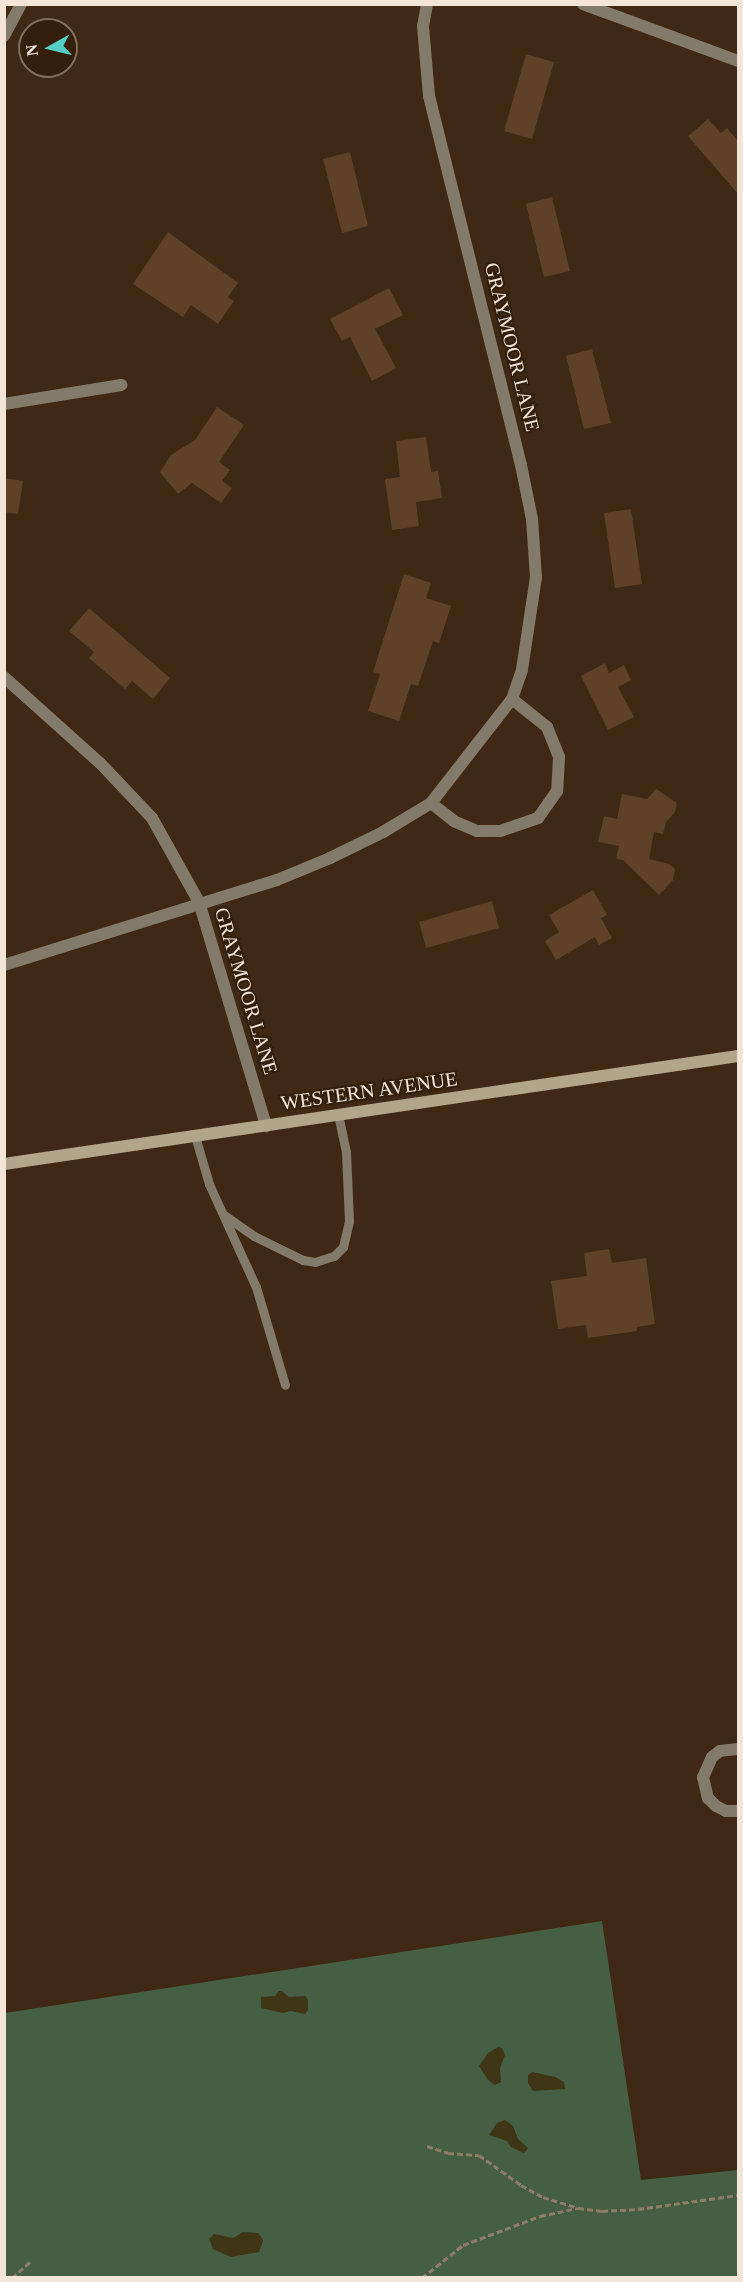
<!DOCTYPE html>
<html>
<head>
<meta charset="utf-8">
<style>
  body { margin:0 }
  #map { position:relative; width:743px; height:2282px; overflow:hidden; background:#3f2915; font-family:Georgia,serif }
  div>[style] { position:absolute }
  .green>* { inset:0; background:#455e44 }
  .sand>* { inset:0; background:#3e3615 }
  .building>* { inset:0; background:#5e4127 }
  .path>* { height:3px; margin-top:-1.5px; transform-origin:0; background:repeating-linear-gradient(90deg,#8e7c6b 0 6px,transparent 0 9px) }
  .service>* { height:9px; margin:-4.5px; padding:0 4.5px; transform-origin:4.5px; border-radius:4.5px; background:#827a6b }
  .minor>* { height:12px; margin:-6px; padding:0 6px; transform-origin:6px; border-radius:6px; background:#827a6b }
  .secondary>* { height:12px; margin:-6px; padding:0 6px; transform-origin:6px; border-radius:6px; background:#b1a58c }
  span { translate:-50% -50%; white-space:nowrap; text-align:center; line-height:1.15; -webkit-text-stroke:4.5px #341f0b; paint-order:stroke }
  .street-label { font-size:20px; color:#f4e5d9 }
  .frame { position:absolute; inset:0; border:6px solid #f4e5d9; pointer-events:none }
  .north { position:absolute; left:18px; top:18px; width:60px; height:60px; box-sizing:border-box; background:#341f0b; border:2px solid #816e5d; border-radius:50%; rotate:262deg; font-size:16px; font-weight:700; line-height:24px; text-align:center; color:#f4e5d9 }
  .north::after { content:''; display:block; margin:auto; width:21px; height:27px; background:#55cec6; clip-path:polygon(50% 0,100% 100%,50% 72%,0 100%) }
</style>
</head>
<body>
<div id="map">
  <div class="green">
    <i style="clip-path:polygon(602px 1921px,641px 2180px,738px 2170px,738px 2277px,5px 2278px,5px 2013px)"></i>
  </div>
  <div class="sand">
    <i style="clip-path:polygon(279px 1991px,282px 1991px,289px 1997px,305px 1996px,308px 2000px,308px 2010px,305px 2014px,291px 2011px,283px 2013px,261px 2008px,261px 1997px,275px 1996px)"></i>
    <i style="clip-path:polygon(498px 2047px,502px 2048px,505px 2055px,500px 2068px,501px 2082px,495px 2085px,488px 2080px,479px 2066px,488px 2053px)"></i>
    <i style="clip-path:polygon(532px 2072px,555px 2077px,564px 2082px,565px 2089px,533px 2091px,528px 2083px,528px 2075px)"></i>
    <i style="clip-path:polygon(505px 2120px,513px 2126px,518px 2139px,528px 2148px,524px 2153px,511px 2147px,507px 2141px,489px 2135px,497px 2123px)"></i>
    <i style="clip-path:polygon(243px 2232px,258px 2233px,262px 2238px,263px 2241px,259px 2252px,231px 2257px,213px 2249px,209px 2239px,214px 2234px,233px 2238px)"></i>
  </div>
  <div class="building">
    <i style="clip-path:polygon(526px 54px,554px 62px,532px 139px,504px 131px)"></i>
    <i style="clip-path:polygon(708px 119px,721px 133px,727px 128px,738px 141px,738px 194px,688px 136px)"></i>
    <i style="clip-path:polygon(350px 152px,368px 226px,342px 233px,323px 159px)"></i>
    <i style="clip-path:polygon(552px 197px,570px 271px,544px 277px,526px 204px)"></i>
    <i style="clip-path:polygon(168px 232px,238px 283px,228px 297px,234px 301px,218px 324px,191px 305px,183px 317px,133px 284px)"></i>
    <i style="clip-path:polygon(389px 288px,403px 315px,375px 329px,396px 368px,372px 381px,350px 337px,342px 341px,330px 319px)"></i>
    <i style="clip-path:polygon(592px 349px,611px 423px,584px 429px,566px 356px)"></i>
    <i style="clip-path:polygon(217px 407px,244px 425px,219px 462px,230px 470px,222px 481px,232px 488px,221px 503px,192px 483px,178px 494px,160px 472px,171px 455px,195px 440px)"></i>
    <i style="clip-path:polygon(426px 437px,431px 472px,438px 471px,442px 498px,416px 502px,419px 526px,392px 530px,385px 479px,400px 477px,396px 441px)"></i>
    <i style="clip-path:polygon(4px 478px,23px 481px,18px 514px,4px 512px)"></i>
    <i style="clip-path:polygon(631px 509px,642px 584px,615px 588px,604px 513px)"></i>
    <i style="clip-path:polygon(404px 574px,431px 583px,426px 598px,451px 606px,439px 643px,433px 641px,418px 686px,411px 684px,399px 721px,368px 711px,380px 674px,373px 672px)"></i>
    <i style="clip-path:polygon(89px 608px,170px 678px,153px 699px,132px 681px,125px 689px,89px 658px,94px 652px,69px 631px)"></i>
    <i style="clip-path:polygon(605px 663px,609px 673px,624px 665px,631px 680px,618px 687px,634px 717px,608px 730px,581px 676px)"></i>
    <i style="clip-path:polygon(656px 789px,677px 803px,675px 812px,666px 822px,663px 834px,654px 832px,649px 859px,669px 864px,675px 869px,673px 880px,659px 895px,623px 860px,616px 859px,619px 846px,598px 842px,604px 816px,617px 819px,622px 794px,647px 799px)"></i>
    <i style="clip-path:polygon(593px 890px,607px 915px,601px 918px,612px 938px,599px 945px,595px 937px,556px 960px,545px 941px,559px 932px,549px 915px)"></i>
    <i style="clip-path:polygon(492px 901px,499px 928px,426px 948px,419px 922px)"></i>
    <i style="clip-path:polygon(609px 1249px,612px 1263px,646px 1258px,655px 1324px,637px 1327px,637px 1331px,588px 1338px,586px 1325px,558px 1329px,551px 1281px,587px 1276px,584px 1253px)"></i>
  </div>
  <div class="path">
    <i style="left:427px;top:2146px;width:22px;rotate:18deg"></i>
    <i style="left:448px;top:2153px;width:31px;rotate:4deg"></i>
    <i style="left:479px;top:2155px;width:52px;rotate:35.5deg"></i>
    <i style="left:521px;top:2185px;width:25px;rotate:29deg"></i>
    <i style="left:543px;top:2197px;width:37px;rotate:17deg"></i>
    <i style="left:578px;top:2208px;width:24px;rotate:7deg"></i>
    <i style="left:602px;top:2211px;width:36px;rotate:-3deg"></i>
    <i style="left:638px;top:2209px;width:101px;rotate:-8deg"></i>
    <i style="left:12px;top:2278px;width:25px;rotate:-42deg"></i>
    <i style="left:422px;top:2278px;width:53px;rotate:-38.8deg"></i>
    <i style="left:463px;top:2245px;width:82px;rotate:-20.6deg"></i>
    <i style="left:540px;top:2216px;width:38px;rotate:-12deg"></i>
  </div>
  <div class="service">
    <i style="left:195px;top:1136px;width:50px;rotate:73.7deg"></i>
    <i style="left:209px;top:1184px;width:113px;rotate:65.5deg"></i>
    <i style="left:256px;top:1287px;width:102px;rotate:73.5deg"></i>
    <i style="left:224px;top:1215px;width:37px;rotate:35deg"></i>
    <i style="left:254px;top:1236px;width:55px;rotate:26.1deg"></i>
    <i style="left:303px;top:1260px;width:12px;rotate:9deg"></i>
    <i style="left:315px;top:1262px;width:20px;rotate:-18deg"></i>
    <i style="left:334px;top:1256px;width:13px;rotate:-45deg"></i>
    <i style="left:343px;top:1247px;width:27px;rotate:-77deg"></i>
    <i style="left:349px;top:1221px;width:69px;rotate:-92.5deg"></i>
    <i style="left:346px;top:1152px;width:38px;rotate:-102deg"></i>
  </div>
  <div class="minor">
    <i style="left:427px;top:4px;width:22px;rotate:100deg"></i>
    <i style="left:423px;top:26px;width:70px;rotate:85.1deg"></i>
    <i style="left:429px;top:96px;width:380px;rotate:76deg"></i>
    <i style="left:521px;top:465px;width:55px;rotate:78.5deg"></i>
    <i style="left:532px;top:519px;width:58px;rotate:86.1deg"></i>
    <i style="left:536px;top:577px;width:94px;rotate:98.6deg"></i>
    <i style="left:522px;top:670px;width:31px;rotate:109deg"></i>
    <i style="left:512px;top:699px;width:45px;rotate:38.7deg"></i>
    <i style="left:547px;top:727px;width:32px;rotate:68deg"></i>
    <i style="left:559px;top:757px;width:34px;rotate:93deg"></i>
    <i style="left:557px;top:791px;width:33px;rotate:125deg"></i>
    <i style="left:538px;top:818px;width:39px;rotate:161deg"></i>
    <i style="left:501px;top:831px;width:24px;rotate:180deg"></i>
    <i style="left:477px;top:831px;width:25px;rotate:-157deg"></i>
    <i style="left:454px;top:821px;width:29px;rotate:-142deg"></i>
    <i style="left:583px;top:4px;width:165px;rotate:20.2deg"></i>
    <i style="left:4px;top:36px;width:36px;rotate:-62deg"></i>
    <i style="left:4px;top:404px;width:119px;rotate:-9.2deg"></i>
    <i style="left:4px;top:677px;width:129px;rotate:41.9deg"></i>
    <i style="left:100px;top:763px;width:76px;rotate:46.6deg"></i>
    <i style="left:152px;top:818px;width:96px;rotate:60.8deg"></i>
    <i style="left:199px;top:902px;width:234px;rotate:73.3deg"></i>
    <i style="left:4px;top:965px;width:286px;rotate:-17.3deg"></i>
    <i style="left:277px;top:880px;width:57px;rotate:-22.5deg"></i>
    <i style="left:330px;top:858px;width:59px;rotate:-26.1deg"></i>
    <i style="left:383px;top:832px;width:56px;rotate:-31.1deg"></i>
    <i style="left:431px;top:803px;width:132px;rotate:-52.1deg"></i>
    <i style="left:738px;top:1749px;width:18px;rotate:174deg"></i>
    <i style="left:720px;top:1751px;width:10px;rotate:143deg"></i>
    <i style="left:712px;top:1757px;width:22px;rotate:114deg"></i>
    <i style="left:703px;top:1777px;width:22px;rotate:77deg"></i>
    <i style="left:708px;top:1798px;width:11px;rotate:45deg"></i>
    <i style="left:716px;top:1806px;width:11px;rotate:27deg"></i>
    <i style="left:726px;top:1811px;width:12px"></i>
  </div>
  <div class="secondary">
    <i style="left:4px;top:1164px;width:742px;rotate:-8.37deg"></i>
  </div>
  <div class="street-label">
    <span style="left:512px;top:347px;rotate:76deg">GRAYMOOR LANE</span>
    <span style="left:246px;top:991px;rotate:73deg">GRAYMOOR LANE</span>
    <span style="left:369px;top:1091px;rotate:-8deg">WESTERN AVENUE</span>
  </div>
  <div class="frame"></div>
  <div class="north">N</div>
</div>
</body>
</html>
